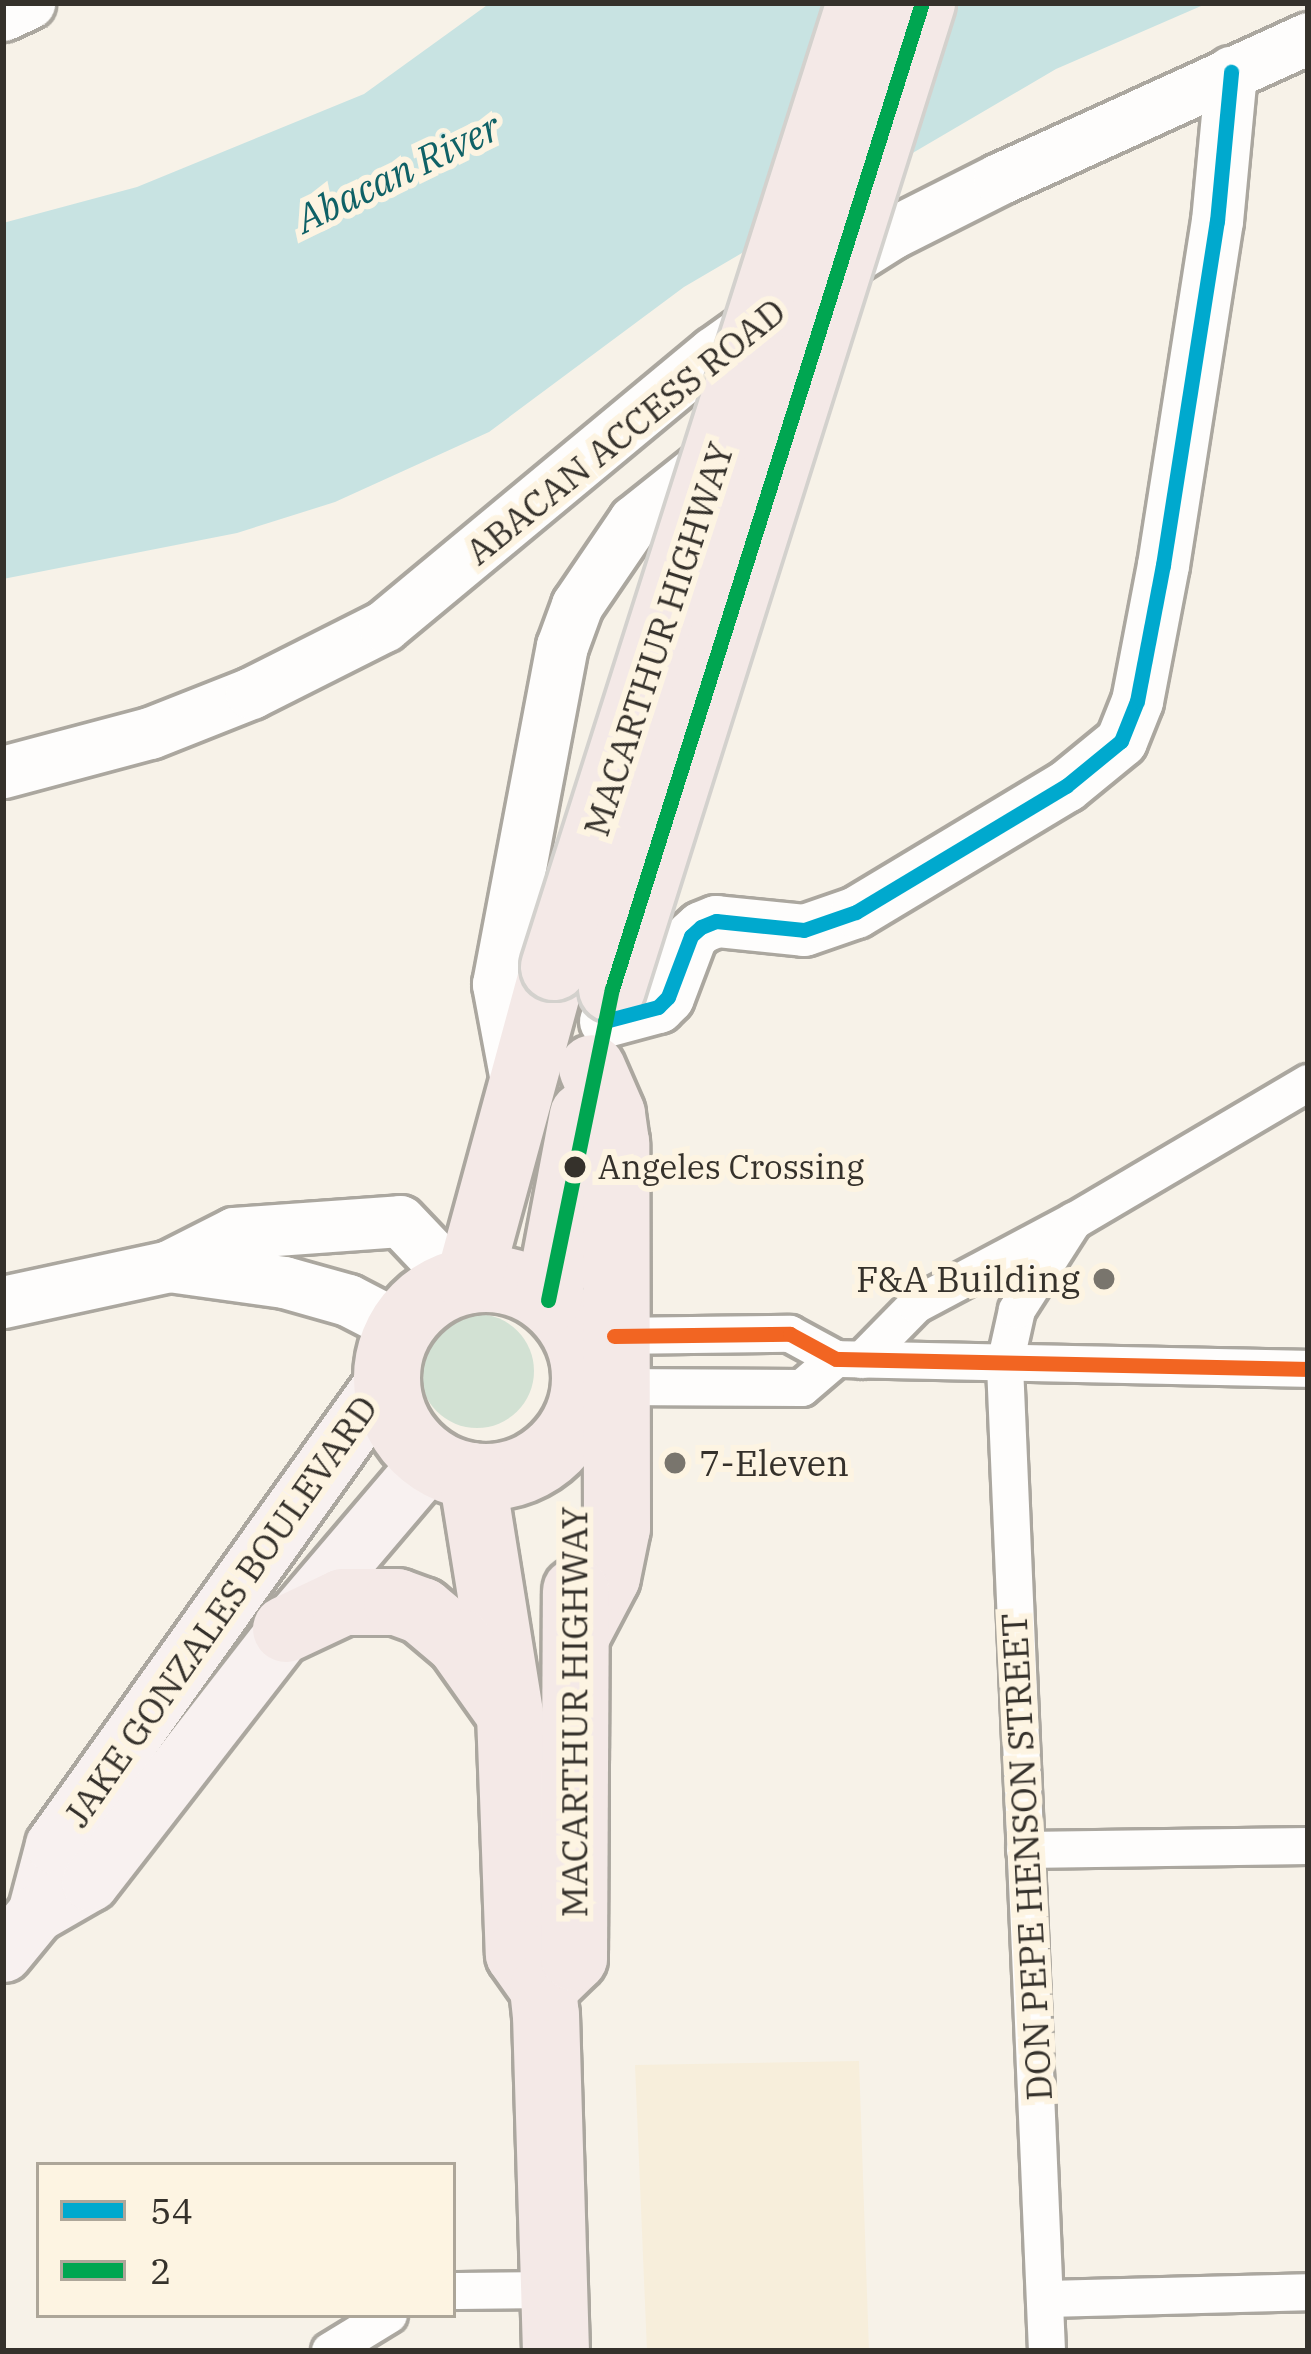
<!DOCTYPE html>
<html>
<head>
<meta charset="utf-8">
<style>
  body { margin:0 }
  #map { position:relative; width:1311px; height:2354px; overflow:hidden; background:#f7f2e8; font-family:"IBM Plex Serif",serif }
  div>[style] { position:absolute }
  .built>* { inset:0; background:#f7eedb }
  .green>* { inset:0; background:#d2e1d3 }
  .round { border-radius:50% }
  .water>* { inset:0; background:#c8e3e2 }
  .roads { filter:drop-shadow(3px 0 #aba79f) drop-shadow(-3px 0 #aba79f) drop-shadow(0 3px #aba79f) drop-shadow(0 -3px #aba79f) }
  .street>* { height:36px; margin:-18px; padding:0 18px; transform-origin:18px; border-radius:18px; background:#fefdfc }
  .secondary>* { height:51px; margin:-25.5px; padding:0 25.5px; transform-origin:25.5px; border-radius:25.5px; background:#fefdfc }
  .primary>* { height:57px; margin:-28.5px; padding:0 28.5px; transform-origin:28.5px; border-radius:28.5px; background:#f8f1f0 }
  .highway>* { height:66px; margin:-33px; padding:0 33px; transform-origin:33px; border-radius:33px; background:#f4e9e7 }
  .highway>.ring { margin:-33px; padding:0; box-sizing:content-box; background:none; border:66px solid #f4e9e7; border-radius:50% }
  .bridges { filter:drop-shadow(3px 0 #d3d1cd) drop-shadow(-3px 0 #d3d1cd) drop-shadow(0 3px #d3d1cd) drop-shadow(0 -3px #d3d1cd) }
  .highway-bridge>* { height:66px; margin:-33px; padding:0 33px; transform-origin:33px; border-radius:33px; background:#f4e9e7 }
  .bus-1>* { height:15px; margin:-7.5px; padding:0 7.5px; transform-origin:7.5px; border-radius:7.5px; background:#00a9ce }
  .bus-2>* { height:15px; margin:-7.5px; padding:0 7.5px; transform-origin:7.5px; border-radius:7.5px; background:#00a651 }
  .bus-3>* { height:15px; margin:-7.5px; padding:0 7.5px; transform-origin:7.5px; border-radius:7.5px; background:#f26522 }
  .dots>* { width:33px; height:33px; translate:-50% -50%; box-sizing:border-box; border:6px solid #fdf4e2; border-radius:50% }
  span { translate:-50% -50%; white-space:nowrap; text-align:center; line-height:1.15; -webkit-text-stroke:12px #fdf4e2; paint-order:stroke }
  .bus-label { font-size:33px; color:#35312b }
  .left { translate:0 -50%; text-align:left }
  .street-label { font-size:36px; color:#35312b }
  .poi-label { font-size:36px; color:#35312b }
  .right { translate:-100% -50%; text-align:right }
  .water-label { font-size:39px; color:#0f6166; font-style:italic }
  .frame { position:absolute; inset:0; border:6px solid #35312b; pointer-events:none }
  .legend { position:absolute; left:36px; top:2162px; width:420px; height:156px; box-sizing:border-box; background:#fdf4e2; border:3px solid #ada699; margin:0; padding:15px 21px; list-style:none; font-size:36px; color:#35312b }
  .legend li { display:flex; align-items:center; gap:24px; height:60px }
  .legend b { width:60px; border:3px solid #ada699 }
</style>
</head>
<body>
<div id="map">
  <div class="built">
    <i style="clip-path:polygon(859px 2061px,869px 2351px,647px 2351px,635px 2065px)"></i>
  </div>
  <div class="green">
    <i class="round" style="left:420px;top:1314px;width:114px;height:114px"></i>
  </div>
  <div class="water">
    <i style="clip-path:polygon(490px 3px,1208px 3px,1056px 69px,684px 287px,489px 432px,335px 502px,237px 533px,3px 579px,3px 223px,137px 187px,364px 94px)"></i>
  </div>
  <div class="roads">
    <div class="street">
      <i style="left:614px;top:1336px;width:176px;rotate:-0.7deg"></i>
      <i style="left:790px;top:1334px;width:52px;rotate:28.5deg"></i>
      <i style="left:836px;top:1359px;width:472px;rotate:1.2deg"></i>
      <i style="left:862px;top:1360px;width:77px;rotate:-45.5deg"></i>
      <i style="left:916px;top:1305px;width:179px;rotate:-28deg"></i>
      <i style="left:1074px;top:1221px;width:272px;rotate:-30.5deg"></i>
      <i style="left:615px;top:1387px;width:187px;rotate:0.3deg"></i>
      <i style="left:802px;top:1388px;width:45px;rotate:-40.5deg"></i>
      <i style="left:1025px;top:1850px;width:283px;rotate:-0.8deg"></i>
      <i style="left:453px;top:2291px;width:101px;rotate:-0.6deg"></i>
      <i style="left:1046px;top:2299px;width:262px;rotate:-1.5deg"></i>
      <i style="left:330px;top:2351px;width:69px;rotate:-31.4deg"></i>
      <i style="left:1047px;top:2351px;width:988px;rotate:-92.44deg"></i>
      <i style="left:1005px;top:1364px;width:55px;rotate:-77.5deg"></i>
      <i style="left:1017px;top:1310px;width:106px;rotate:-57.4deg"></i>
    </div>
    <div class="secondary">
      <i style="left:3px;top:15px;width:29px;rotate:-25deg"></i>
      <i style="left:3px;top:772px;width:152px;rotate:-14.9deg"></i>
      <i style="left:150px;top:733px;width:109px;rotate:-21.6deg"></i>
      <i style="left:251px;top:693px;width:149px;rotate:-26.7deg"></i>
      <i style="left:384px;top:626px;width:428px;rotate:-39.7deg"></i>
      <i style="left:713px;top:353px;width:100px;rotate:-35.6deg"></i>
      <i style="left:794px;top:295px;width:116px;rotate:-32.3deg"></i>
      <i style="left:892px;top:233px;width:120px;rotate:-26.8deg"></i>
      <i style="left:999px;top:179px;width:340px;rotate:-24.5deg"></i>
      <i style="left:605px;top:1021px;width:55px;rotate:-14.8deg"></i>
      <i style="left:658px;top:1007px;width:14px;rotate:-45deg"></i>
      <i style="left:668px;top:997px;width:65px;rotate:-69.3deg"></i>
      <i style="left:691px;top:936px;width:13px;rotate:-42deg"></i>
      <i style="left:701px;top:927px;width:16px;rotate:-22deg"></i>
      <i style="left:716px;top:921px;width:88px;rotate:5.8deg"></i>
      <i style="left:804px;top:930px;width:55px;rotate:-19.1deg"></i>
      <i style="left:856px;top:912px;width:245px;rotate:-31deg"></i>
      <i style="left:1066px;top:786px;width:71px;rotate:-39.3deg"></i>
      <i style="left:1121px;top:741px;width:43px;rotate:-68.2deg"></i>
      <i style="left:1137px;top:701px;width:138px;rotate:-79.2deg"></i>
      <i style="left:1163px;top:565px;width:348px;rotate:-81.1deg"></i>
      <i style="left:1217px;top:221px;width:150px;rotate:-84.6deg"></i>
      <i style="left:518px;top:1091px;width:109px;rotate:-100.6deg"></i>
      <i style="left:498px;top:984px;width:344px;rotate:-79.3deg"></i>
      <i style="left:562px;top:646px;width:44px;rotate:-69.9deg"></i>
      <i style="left:577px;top:605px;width:102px;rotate:-55.8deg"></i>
      <i style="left:634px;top:521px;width:120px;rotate:-38.6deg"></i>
      <i style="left:169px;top:1266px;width:116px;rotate:7.9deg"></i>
      <i style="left:284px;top:1282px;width:66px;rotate:15.7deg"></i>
      <i style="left:348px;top:1300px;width:59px;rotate:27.4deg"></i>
      <i style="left:3px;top:1302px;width:170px;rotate:-12.2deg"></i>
      <i style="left:169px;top:1266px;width:73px;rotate:-26.9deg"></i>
      <i style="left:234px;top:1233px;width:166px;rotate:-4.1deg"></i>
      <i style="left:400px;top:1221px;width:84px;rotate:46.4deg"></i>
    </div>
    <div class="primary">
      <i style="left:36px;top:1913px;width:70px;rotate:-75.2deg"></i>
      <i style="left:54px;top:1845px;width:572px;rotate:-54.53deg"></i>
      <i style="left:3px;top:1953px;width:52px;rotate:-50.5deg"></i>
      <i style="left:36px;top:1913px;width:62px;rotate:-29.9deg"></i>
      <i style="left:90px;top:1882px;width:320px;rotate:-52.2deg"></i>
      <i style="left:286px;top:1629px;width:222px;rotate:-49.6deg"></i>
    </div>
    <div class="highway">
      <i class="ring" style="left:387px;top:1279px;width:132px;height:132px"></i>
      <i style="left:469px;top:1280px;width:324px;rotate:-74.8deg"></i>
      <i style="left:548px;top:1300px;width:188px;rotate:-79.3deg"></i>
      <i style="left:472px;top:1476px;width:241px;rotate:80.9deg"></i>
      <i style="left:510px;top:1714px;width:240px;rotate:87.9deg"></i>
      <i style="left:519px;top:1954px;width:42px;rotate:54.8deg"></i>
      <i style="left:543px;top:1988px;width:27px;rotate:84deg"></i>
      <i style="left:546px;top:2015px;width:336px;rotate:88.3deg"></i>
      <i style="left:286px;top:1629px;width:63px;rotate:-25.3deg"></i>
      <i style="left:343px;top:1602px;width:54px"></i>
      <i style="left:397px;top:1602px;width:27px;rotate:20deg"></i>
      <i style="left:422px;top:1611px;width:48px;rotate:40deg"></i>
      <i style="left:459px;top:1642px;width:80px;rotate:54.7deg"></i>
      <i style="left:577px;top:1634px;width:64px;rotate:-62.2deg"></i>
      <i style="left:607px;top:1577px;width:50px;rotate:-78.5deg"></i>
      <i style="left:617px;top:1528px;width:385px;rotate:-90.1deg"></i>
      <i style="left:616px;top:1143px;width:29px;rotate:-98deg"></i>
      <i style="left:612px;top:1114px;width:50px;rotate:-113.5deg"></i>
      <i style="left:543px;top:1988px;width:43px;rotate:-44.1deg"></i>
      <i style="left:574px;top:1958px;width:367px;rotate:-89.7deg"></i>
    </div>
  </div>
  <div class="bridges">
    <div class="highway-bridge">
      <i style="left:554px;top:967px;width:1011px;rotate:-72.39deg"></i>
      <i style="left:612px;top:989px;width:1034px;rotate:-72.55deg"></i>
    </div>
  </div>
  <div class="bus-1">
    <i style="left:605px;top:1021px;width:55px;rotate:-14.8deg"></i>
    <i style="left:658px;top:1007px;width:14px;rotate:-45deg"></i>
    <i style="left:668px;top:997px;width:65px;rotate:-69.3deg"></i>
    <i style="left:691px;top:936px;width:13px;rotate:-42deg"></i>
    <i style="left:701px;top:927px;width:16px;rotate:-22deg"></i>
    <i style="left:716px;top:921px;width:88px;rotate:5.8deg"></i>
    <i style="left:804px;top:930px;width:55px;rotate:-19.1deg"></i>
    <i style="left:856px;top:912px;width:245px;rotate:-31deg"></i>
    <i style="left:1066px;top:786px;width:71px;rotate:-39.3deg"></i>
    <i style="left:1121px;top:741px;width:43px;rotate:-68.2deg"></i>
    <i style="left:1137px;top:701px;width:138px;rotate:-79.2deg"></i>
    <i style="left:1163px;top:565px;width:348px;rotate:-81.1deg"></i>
    <i style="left:1217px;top:221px;width:150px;rotate:-84.6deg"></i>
  </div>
  <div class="bus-2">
    <i style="left:548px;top:1300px;width:318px;rotate:-78.4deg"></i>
    <i style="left:612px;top:989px;width:1034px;rotate:-72.55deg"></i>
  </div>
  <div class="bus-3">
    <i style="left:614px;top:1336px;width:176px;rotate:-0.7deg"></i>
    <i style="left:790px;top:1334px;width:52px;rotate:28.5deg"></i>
    <i style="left:836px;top:1359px;width:472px;rotate:1.2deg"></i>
  </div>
  <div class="dots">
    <i style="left:575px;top:1167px;background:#35312b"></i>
    <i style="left:1104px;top:1279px;background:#79756d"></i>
    <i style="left:675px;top:1463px;background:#79756d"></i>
  </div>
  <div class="bus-label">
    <span class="left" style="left:598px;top:1167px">Angeles Crossing</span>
  </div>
  <div class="street-label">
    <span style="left:625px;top:431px;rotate:-39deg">ABACAN ACCESS ROAD</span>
    <span style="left:658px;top:639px;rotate:-72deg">MACARTHUR HIGHWAY</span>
    <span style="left:220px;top:1611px;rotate:-55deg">JAKE GONZALES BOULEVARD</span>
    <span style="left:574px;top:1712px;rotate:-90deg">MACARTHUR HIGHWAY</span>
    <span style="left:1026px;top:1857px;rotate:-93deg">DON PEPE HENSON STREET</span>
  </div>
  <div class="poi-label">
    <span class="right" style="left:1080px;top:1279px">F&amp;A Building</span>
    <span class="left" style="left:699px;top:1463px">7-Eleven</span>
  </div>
  <div class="water-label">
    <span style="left:398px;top:173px;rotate:-26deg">Abacan River</span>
  </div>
  <div class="frame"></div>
  <ul class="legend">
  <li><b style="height:15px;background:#00a9ce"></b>54</li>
  <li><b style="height:15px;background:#00a651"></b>2</li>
  </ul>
</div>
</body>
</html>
